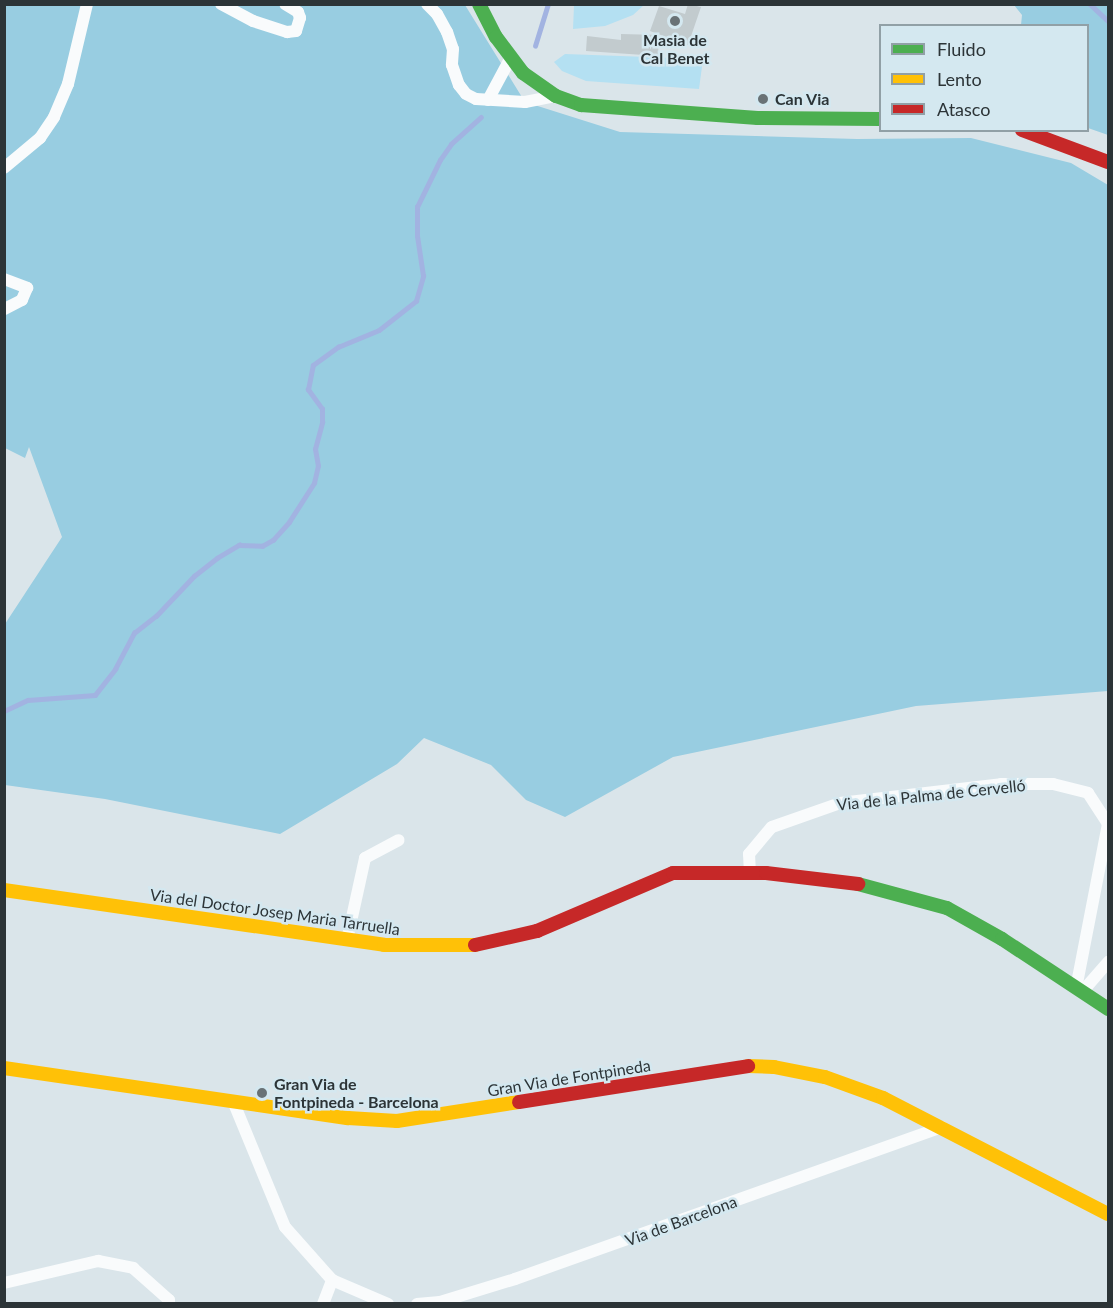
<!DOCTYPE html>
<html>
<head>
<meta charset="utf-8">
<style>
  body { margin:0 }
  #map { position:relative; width:1113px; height:1308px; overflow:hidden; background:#dae5ea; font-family:Lato,sans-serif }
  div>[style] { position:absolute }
  .green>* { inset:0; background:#b4e0f2 }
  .forest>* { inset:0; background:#98cde1 }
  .stream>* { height:4.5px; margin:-2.25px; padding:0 2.25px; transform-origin:2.25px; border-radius:2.25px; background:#a2b3e1 }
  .building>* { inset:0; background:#c2cbce }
  .street>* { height:12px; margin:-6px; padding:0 6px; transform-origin:6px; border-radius:6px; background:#f9fbfc }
  .fast>* { height:14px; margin:-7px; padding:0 7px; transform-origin:7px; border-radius:7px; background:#4caf50 }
  .slow>* { height:14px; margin:-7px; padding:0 7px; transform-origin:7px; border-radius:7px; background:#ffc107 }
  .jam>* { height:14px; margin:-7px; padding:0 7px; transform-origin:7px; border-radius:7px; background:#c62828 }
  .dots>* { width:16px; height:16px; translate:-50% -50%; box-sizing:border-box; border:3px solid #d4e8f0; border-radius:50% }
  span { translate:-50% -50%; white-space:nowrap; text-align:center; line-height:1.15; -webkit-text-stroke:5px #d4e8f0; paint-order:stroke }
  .poi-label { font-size:16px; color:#2c3437; font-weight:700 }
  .left { translate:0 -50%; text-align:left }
  .street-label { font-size:16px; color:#2c3437 }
  .frame { position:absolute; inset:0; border:6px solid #2c3437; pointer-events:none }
  .legend { position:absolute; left:879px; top:24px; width:210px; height:108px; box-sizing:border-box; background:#d4e8f0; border:2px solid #91a0a6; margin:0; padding:8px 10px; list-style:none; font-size:18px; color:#2c3437 }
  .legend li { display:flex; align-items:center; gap:12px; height:30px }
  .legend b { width:30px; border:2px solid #91a0a6 }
</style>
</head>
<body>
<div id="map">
  <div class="green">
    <i style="clip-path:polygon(574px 5px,574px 4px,644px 5px,633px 15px,605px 26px,573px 29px)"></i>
    <i style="clip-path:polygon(565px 54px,703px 59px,699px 89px,586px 81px,562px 71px,554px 62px)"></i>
  </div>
  <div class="forest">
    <i style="clip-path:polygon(5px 5px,465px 5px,525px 102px,620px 132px,857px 139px,971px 138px,1071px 163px,1108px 185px,1108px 691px,916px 706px,673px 757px,565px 817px,526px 800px,491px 765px,424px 738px,397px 764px,280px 834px,105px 799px,5px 785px,5px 624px,62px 537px,29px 447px,25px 458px,5px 448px)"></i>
    <i style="clip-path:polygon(1014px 5px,1108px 5px,1108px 135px,1088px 128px,1088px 26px,1021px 25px,1022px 15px)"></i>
  </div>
  <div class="stream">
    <i style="left:1090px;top:4px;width:25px;rotate:43deg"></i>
    <i style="left:535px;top:46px;width:44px;rotate:-72.8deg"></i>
    <i style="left:4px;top:711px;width:26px;rotate:-25deg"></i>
    <i style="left:28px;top:700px;width:67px;rotate:-4.3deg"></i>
    <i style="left:95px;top:695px;width:33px;rotate:-52deg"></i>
    <i style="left:115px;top:669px;width:41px;rotate:-62.2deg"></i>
    <i style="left:134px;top:633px;width:28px;rotate:-38deg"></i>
    <i style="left:156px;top:616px;width:55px;rotate:-46.5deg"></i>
    <i style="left:194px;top:576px;width:29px;rotate:-38deg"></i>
    <i style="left:217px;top:558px;width:26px;rotate:-31deg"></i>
    <i style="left:239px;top:545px;width:23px;rotate:2deg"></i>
    <i style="left:262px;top:546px;width:13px;rotate:-29deg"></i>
    <i style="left:273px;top:540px;width:24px;rotate:-48deg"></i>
    <i style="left:289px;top:522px;width:46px;rotate:-57.3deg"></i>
    <i style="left:314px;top:483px;width:17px;rotate:-77deg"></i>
    <i style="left:318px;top:466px;width:17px;rotate:-100deg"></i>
    <i style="left:315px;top:449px;width:28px;rotate:-75deg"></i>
    <i style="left:322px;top:422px;width:13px;rotate:-90deg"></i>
    <i style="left:322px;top:409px;width:24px;rotate:-126deg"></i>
    <i style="left:308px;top:390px;width:25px;rotate:-79deg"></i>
    <i style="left:313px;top:365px;width:31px;rotate:-36deg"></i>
    <i style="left:338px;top:347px;width:44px;rotate:-22.5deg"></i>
    <i style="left:379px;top:330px;width:47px;rotate:-38.1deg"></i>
    <i style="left:416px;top:301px;width:26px;rotate:-74deg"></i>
    <i style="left:423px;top:276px;width:40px;rotate:-98.5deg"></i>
    <i style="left:417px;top:236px;width:29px;rotate:-90deg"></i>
    <i style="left:417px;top:207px;width:52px;rotate:-63.9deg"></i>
    <i style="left:440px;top:160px;width:19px;rotate:-55deg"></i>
    <i style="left:451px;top:144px;width:40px;rotate:-42deg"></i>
  </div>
  <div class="building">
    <i style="clip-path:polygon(688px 4px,701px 7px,688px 45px,650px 31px,659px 6px,685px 14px)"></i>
    <i style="clip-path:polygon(621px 34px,659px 35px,658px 56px,586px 51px,587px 36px,621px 40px)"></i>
  </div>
  <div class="street">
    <i style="left:221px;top:4px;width:36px;rotate:28deg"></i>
    <i style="left:253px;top:21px;width:36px;rotate:18deg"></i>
    <i style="left:287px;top:32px;width:9px;rotate:-6deg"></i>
    <i style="left:296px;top:31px;width:14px;rotate:-73deg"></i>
    <i style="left:300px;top:18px;width:6px;rotate:-108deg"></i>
    <i style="left:298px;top:12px;width:15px;rotate:-148deg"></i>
    <i style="left:427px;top:4px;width:14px;rotate:45deg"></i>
    <i style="left:437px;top:14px;width:21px;rotate:61deg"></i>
    <i style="left:447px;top:32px;width:18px;rotate:71deg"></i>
    <i style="left:453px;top:49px;width:16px;rotate:94deg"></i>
    <i style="left:452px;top:65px;width:21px;rotate:71deg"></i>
    <i style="left:459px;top:85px;width:11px;rotate:52deg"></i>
    <i style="left:466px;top:94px;width:11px;rotate:27deg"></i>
    <i style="left:476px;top:99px;width:49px;rotate:3.5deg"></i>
    <i style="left:525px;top:102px;width:32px;rotate:-11deg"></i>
    <i style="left:488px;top:100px;width:47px;rotate:-61.8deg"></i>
    <i style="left:4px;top:168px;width:47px;rotate:-39.8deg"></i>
    <i style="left:40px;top:138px;width:25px;rotate:-56deg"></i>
    <i style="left:54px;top:117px;width:36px;rotate:-67deg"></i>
    <i style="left:68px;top:84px;width:82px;rotate:-76.6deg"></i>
    <i style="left:4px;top:279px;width:25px;rotate:21deg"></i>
    <i style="left:27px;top:288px;width:13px;rotate:113deg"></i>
    <i style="left:22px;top:300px;width:20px;rotate:153deg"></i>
    <i style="left:750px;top:873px;width:19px;rotate:-93deg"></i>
    <i style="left:749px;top:854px;width:35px;rotate:-50deg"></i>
    <i style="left:772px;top:827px;width:72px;rotate:-19.4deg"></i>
    <i style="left:840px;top:803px;width:162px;rotate:-6.7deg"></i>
    <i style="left:1001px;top:784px;width:52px"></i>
    <i style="left:1053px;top:784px;width:36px;rotate:14deg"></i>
    <i style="left:1088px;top:793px;width:37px;rotate:57deg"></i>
    <i style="left:1108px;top:824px;width:167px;rotate:101deg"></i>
    <i style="left:347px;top:940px;width:84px;rotate:-77.6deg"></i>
    <i style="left:365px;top:858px;width:38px;rotate:-28deg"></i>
    <i style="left:1082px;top:992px;width:40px;rotate:-49deg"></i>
    <i style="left:233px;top:1101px;width:136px;rotate:67.6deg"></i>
    <i style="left:285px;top:1227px;width:71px;rotate:48.4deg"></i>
    <i style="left:332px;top:1280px;width:61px;rotate:23.2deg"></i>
    <i style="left:4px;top:1283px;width:97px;rotate:-13.2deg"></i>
    <i style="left:98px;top:1261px;width:36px;rotate:11deg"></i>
    <i style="left:133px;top:1268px;width:48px;rotate:41.6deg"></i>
    <i style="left:169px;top:1300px;width:4px;rotate:90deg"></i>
    <i style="left:323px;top:1304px;width:26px;rotate:-69deg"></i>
    <i style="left:417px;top:1304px;width:23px;rotate:-5deg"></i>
    <i style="left:440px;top:1302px;width:78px;rotate:-17deg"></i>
    <i style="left:515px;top:1279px;width:453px;rotate:-19.6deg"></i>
  </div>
  <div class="fast">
    <i style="left:479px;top:4px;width:37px;rotate:63deg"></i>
    <i style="left:496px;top:37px;width:45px;rotate:53.1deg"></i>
    <i style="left:523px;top:73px;width:40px;rotate:34.9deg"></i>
    <i style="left:556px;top:96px;width:27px;rotate:20deg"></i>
    <i style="left:581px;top:105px;width:177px;rotate:4.2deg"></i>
    <i style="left:758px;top:118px;width:122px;rotate:0.5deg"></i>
    <i style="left:858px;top:884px;width:92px;rotate:15.1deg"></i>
    <i style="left:947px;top:908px;width:63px;rotate:29.4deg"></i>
    <i style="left:1002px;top:939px;width:127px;rotate:33.4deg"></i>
  </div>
  <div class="slow">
    <i style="left:4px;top:890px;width:384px;rotate:8.2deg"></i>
    <i style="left:384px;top:945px;width:91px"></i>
    <i style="left:748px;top:1066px;width:26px;rotate:2deg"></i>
    <i style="left:774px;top:1067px;width:52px;rotate:11.1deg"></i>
    <i style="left:825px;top:1077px;width:62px;rotate:19.9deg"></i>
    <i style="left:883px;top:1098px;width:253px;rotate:27.3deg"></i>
    <i style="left:4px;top:1068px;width:348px;rotate:8.3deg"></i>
    <i style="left:348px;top:1118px;width:49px;rotate:3.5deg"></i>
    <i style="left:397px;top:1121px;width:123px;rotate:-8.9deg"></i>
  </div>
  <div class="jam">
    <i style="left:1022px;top:130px;width:92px;rotate:20.4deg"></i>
    <i style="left:475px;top:945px;width:64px;rotate:-12.7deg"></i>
    <i style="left:537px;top:931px;width:148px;rotate:-23.1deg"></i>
    <i style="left:673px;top:873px;width:93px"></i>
    <i style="left:766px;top:873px;width:93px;rotate:6.8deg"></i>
    <i style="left:519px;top:1102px;width:232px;rotate:-8.9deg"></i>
  </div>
  <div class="dots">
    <i style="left:675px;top:21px;background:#697276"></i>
    <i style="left:763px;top:99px;background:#697276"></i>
    <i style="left:262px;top:1093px;background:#697276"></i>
  </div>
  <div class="poi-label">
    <span style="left:675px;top:49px">Masia de<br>Cal Benet</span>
    <span class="left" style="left:775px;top:99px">Can Via</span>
    <span class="left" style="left:274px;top:1093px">Gran Via de<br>Fontpineda - Barcelona</span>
  </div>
  <div class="street-label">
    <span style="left:931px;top:795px;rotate:-6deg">Via de la Palma de Cervelló</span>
    <span style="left:275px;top:912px;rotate:8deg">Via del Doctor Josep Maria Tarruella</span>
    <span style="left:569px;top:1078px;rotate:-9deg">Gran Via de Fontpineda</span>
    <span style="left:681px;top:1221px;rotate:-20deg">Via de Barcelona</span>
  </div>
  <div class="frame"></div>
  <ul class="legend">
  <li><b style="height:8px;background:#4caf50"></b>Fluido</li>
  <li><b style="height:8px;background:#ffc107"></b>Lento</li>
  <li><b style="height:8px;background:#c62828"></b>Atasco</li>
  </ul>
</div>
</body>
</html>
